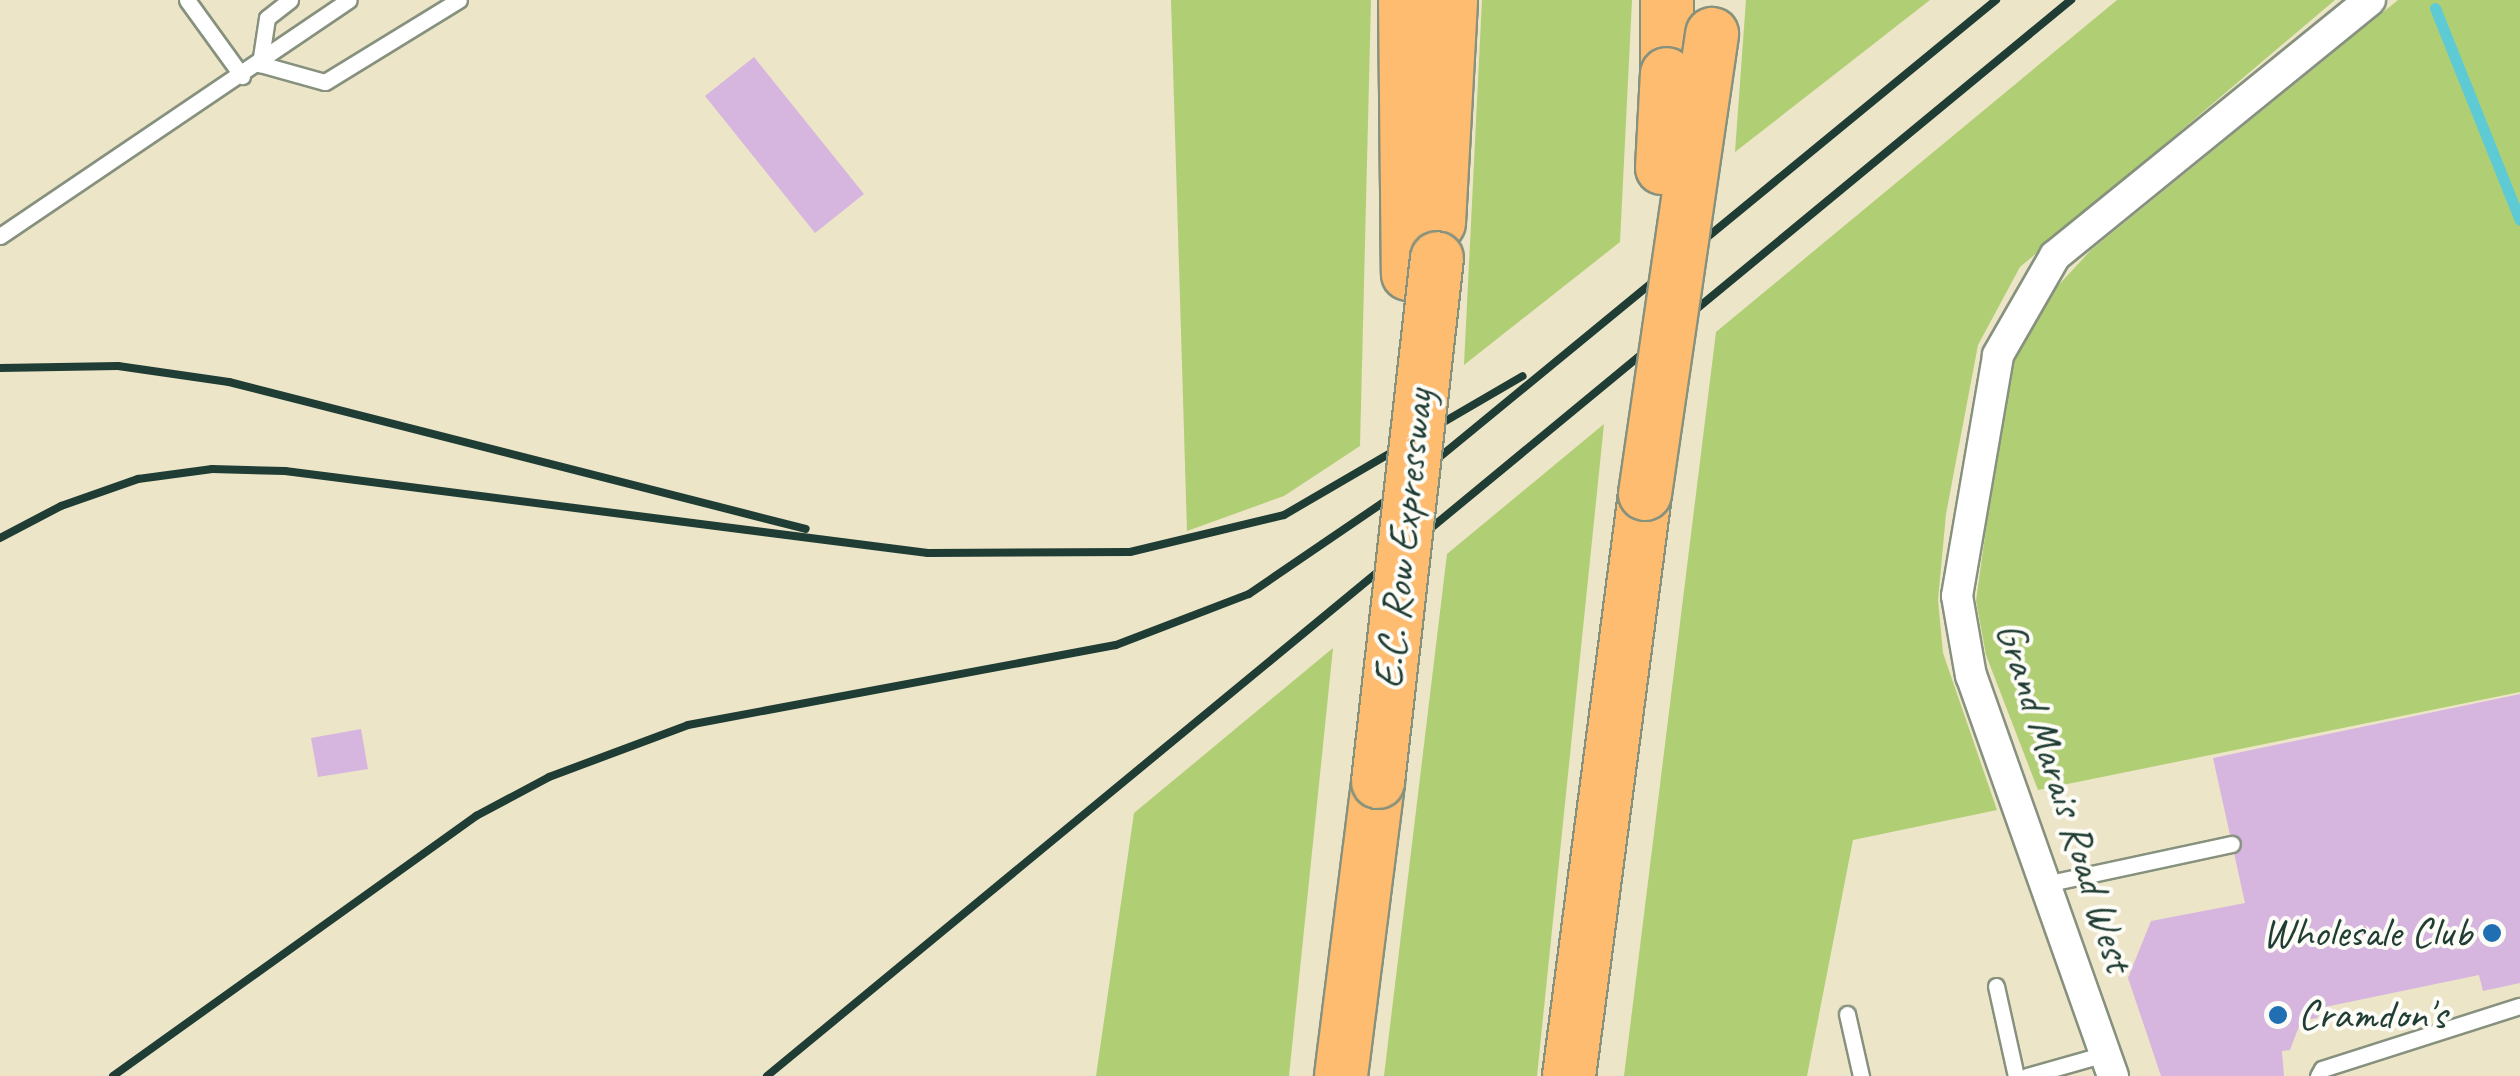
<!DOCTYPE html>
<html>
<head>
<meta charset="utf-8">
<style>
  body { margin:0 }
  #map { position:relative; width:2520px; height:1076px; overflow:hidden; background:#ede5c8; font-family:Caveat,sans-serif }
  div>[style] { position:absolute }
  .green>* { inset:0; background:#b0ce74 }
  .stream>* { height:11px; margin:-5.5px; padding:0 5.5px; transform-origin:5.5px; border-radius:5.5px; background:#5dcad4 }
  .building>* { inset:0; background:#d6b6df }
  .roads { filter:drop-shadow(2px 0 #86917e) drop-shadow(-2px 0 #86917e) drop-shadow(0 2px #86917e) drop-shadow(0 -2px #86917e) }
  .service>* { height:15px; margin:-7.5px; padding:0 7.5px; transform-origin:7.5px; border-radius:7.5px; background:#fff }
  .minor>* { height:30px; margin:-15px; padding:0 15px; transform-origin:15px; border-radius:15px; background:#fff }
  .motorway>* { height:52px; margin:-26px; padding:0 26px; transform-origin:26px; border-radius:26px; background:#febc70 }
  .rail>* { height:8px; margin:-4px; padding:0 4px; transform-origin:4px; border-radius:4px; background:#1f3d34 }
  .bridges { filter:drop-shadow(2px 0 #86917e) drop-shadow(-2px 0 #86917e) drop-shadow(0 2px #86917e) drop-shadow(0 -2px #86917e) }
  .motorway-bridge>* { height:52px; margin:-26px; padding:0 26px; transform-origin:26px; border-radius:26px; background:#febc70 }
  .dots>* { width:28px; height:28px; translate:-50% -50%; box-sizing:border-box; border:5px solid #fdfcf7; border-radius:50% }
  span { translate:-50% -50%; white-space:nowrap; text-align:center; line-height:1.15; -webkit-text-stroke:8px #fdfcf7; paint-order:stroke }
  .street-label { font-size:42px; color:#1f3d34 }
  .poi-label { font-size:42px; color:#1f3d34 }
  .right { translate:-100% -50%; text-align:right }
  .left { translate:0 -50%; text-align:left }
</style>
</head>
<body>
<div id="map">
  <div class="green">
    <i style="clip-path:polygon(1171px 0,1371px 0,1360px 446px,1284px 496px,1187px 531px)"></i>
    <i style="clip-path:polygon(1482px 0,1632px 0,1620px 242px,1464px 365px)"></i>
    <i style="clip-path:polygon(1746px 0,1930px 0,1735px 152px)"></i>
    <i style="clip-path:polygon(2117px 0,2335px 0,2020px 267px,1978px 345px,1946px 514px,1938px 600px,1943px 653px,1997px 810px,1853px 840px,1807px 1076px,1624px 1076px,1716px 332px)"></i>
    <i style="clip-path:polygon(2398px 0,2520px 0,2520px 692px,2038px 790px,1986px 655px,1976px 601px,2008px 369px,2042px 303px,2091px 250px)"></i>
    <i style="clip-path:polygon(1604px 424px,1537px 1076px,1384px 1076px,1447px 554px)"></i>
    <i style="clip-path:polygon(1333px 648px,1289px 1076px,1096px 1076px,1134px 813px)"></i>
  </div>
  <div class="stream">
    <i style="left:2435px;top:8px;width:228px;rotate:68.2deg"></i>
  </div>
  <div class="building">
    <i style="clip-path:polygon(754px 57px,864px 194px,815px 233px,705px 96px)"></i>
    <i style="clip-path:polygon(2520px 694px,2520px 983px,2483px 991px,2479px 975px,2325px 1007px,2317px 1018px,2301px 1021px,2290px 1050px,2282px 1051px,2284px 1076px,2161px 1076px,2128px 978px,2151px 921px,2245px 903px,2213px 758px)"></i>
    <i style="clip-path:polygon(361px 729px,368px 769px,318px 777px,311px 738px)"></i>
  </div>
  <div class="roads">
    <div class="service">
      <i style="left:187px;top:0;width:94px;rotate:54.1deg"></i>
      <i style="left:290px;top:0;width:29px;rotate:142deg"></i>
      <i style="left:267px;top:18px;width:47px;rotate:98.7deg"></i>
      <i style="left:260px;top:64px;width:67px;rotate:15.5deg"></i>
      <i style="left:325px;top:82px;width:157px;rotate:-31.5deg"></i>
      <i style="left:0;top:236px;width:421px;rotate:-34.1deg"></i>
      <i style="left:2045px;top:884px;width:191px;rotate:-12.1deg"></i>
      <i style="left:1996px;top:986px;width:92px;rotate:77.5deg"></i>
      <i style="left:1847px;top:1014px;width:64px;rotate:77.3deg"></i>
      <i style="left:2027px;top:1076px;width:81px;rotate:-15.8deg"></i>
      <i style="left:2318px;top:1076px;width:8px;rotate:-60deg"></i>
      <i style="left:2322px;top:1069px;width:208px;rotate:-17.7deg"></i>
    </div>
    <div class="minor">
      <i style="left:2113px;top:1076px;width:424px;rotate:-109.5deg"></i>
      <i style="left:1971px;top:676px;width:81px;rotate:-99.9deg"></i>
      <i style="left:1957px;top:596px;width:244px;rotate:-80.3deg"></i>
      <i style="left:1998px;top:355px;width:114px;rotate:-60.1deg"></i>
      <i style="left:2055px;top:256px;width:406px;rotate:-39.1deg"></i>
    </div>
    <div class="motorway">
      <i style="left:1405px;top:0;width:274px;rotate:89.4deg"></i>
      <i style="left:1667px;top:74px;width:74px;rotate:-90deg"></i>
      <i style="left:1439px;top:223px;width:223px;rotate:-86.9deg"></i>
      <i style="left:1341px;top:1076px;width:296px;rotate:-82.8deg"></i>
      <i style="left:1569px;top:1076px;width:587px;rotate:-82.56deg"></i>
    </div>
  </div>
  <div class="rail">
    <i style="left:0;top:368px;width:118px;rotate:-1deg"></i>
    <i style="left:118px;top:366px;width:112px;rotate:8.2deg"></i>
    <i style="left:229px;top:382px;width:595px;rotate:14.29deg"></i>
    <i style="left:0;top:538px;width:69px;rotate:-27.7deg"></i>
    <i style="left:61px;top:506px;width:82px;rotate:-19.3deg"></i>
    <i style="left:138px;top:479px;width:75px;rotate:-7.7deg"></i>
    <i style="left:212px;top:469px;width:73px;rotate:1.6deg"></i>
    <i style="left:285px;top:471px;width:648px;rotate:7.27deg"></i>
    <i style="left:928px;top:553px;width:202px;rotate:-0.3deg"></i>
    <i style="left:1130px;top:552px;width:158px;rotate:-13.5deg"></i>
    <i style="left:1284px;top:515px;width:276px;rotate:-30.2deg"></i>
    <i style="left:113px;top:1076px;width:447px;rotate:-35.6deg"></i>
    <i style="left:476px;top:816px;width:83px;rotate:-28.1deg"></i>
    <i style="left:549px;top:777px;width:148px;rotate:-20.5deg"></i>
    <i style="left:688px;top:725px;width:435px;rotate:-10.6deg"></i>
    <i style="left:1116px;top:645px;width:142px;rotate:-21deg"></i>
    <i style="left:1249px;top:594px;width:172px;rotate:-34.3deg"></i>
    <i style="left:1391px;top:497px;width:783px;rotate:-39.4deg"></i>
    <i style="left:767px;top:1076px;width:1691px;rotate:-39.53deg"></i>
  </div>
  <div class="bridges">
    <div class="motorway-bridge">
      <i style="left:1662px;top:168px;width:94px;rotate:-87deg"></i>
      <i style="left:1645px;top:494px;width:465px;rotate:-81.7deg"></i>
      <i style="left:1378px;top:782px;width:527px;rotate:-83.58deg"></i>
    </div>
  </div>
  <div class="dots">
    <i style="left:2492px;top:933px;background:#1f6fb2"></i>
    <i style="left:2278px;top:1015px;background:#1f6fb2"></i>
  </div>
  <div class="street-label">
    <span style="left:1404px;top:539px;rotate:-84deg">E.C. Row Expressway</span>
    <span style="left:2064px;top:797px;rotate:72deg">Grand Marais Road West</span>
  </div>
  <div class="poi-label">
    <span class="right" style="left:2472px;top:933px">Wholesale Club</span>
    <span class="left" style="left:2298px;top:1015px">Cramdon's</span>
  </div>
</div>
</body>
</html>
